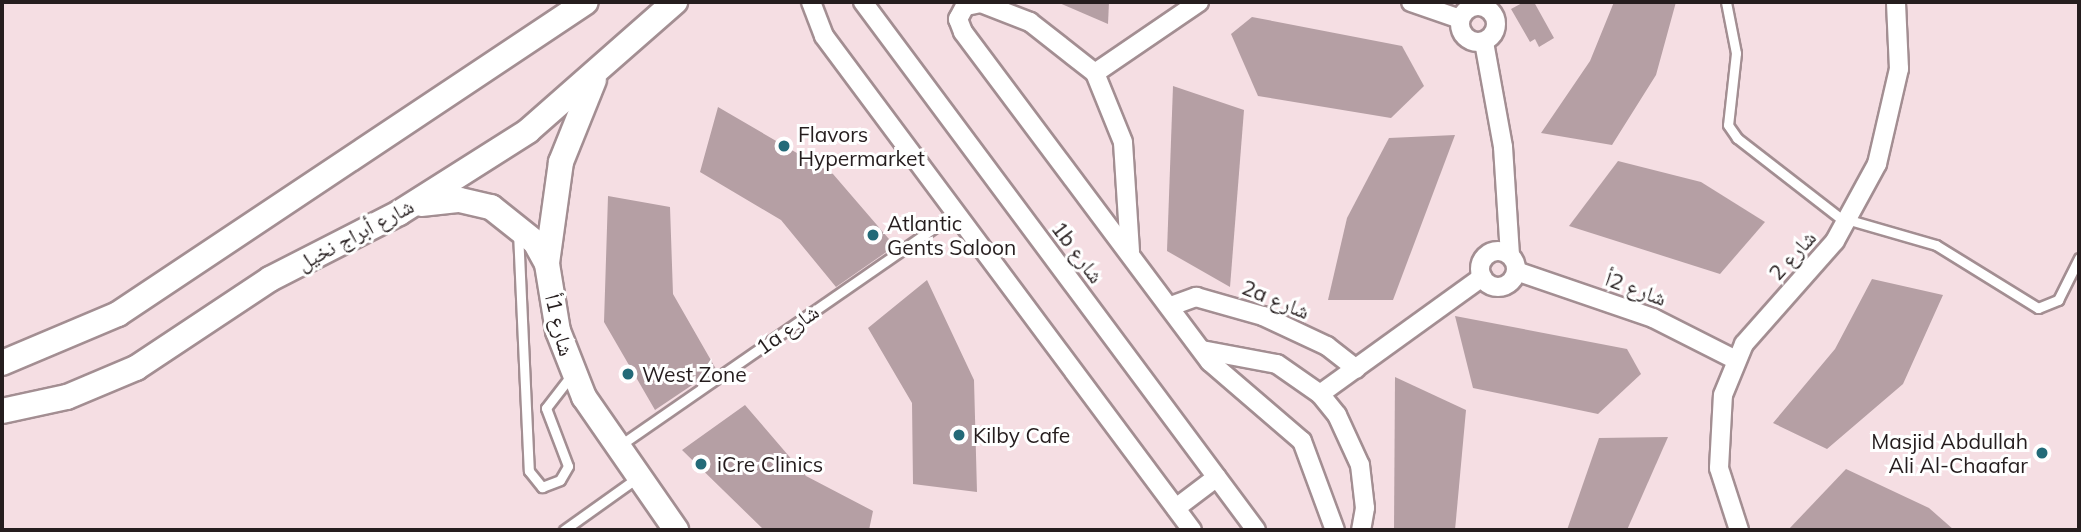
<!DOCTYPE html>
<html>
<head>
<meta charset="utf-8">
<style>
  body { margin:0 }
  #map { position:relative; width:2081px; height:532px; overflow:hidden; background:#f5dee3; font-family:Mulish,"Noto Naskh Arabic",sans-serif }
  div>[style] { position:absolute }
  .building>* { inset:0; background:#b59fa4 }
  .roads { filter:drop-shadow(2px 0 #a38e92) drop-shadow(-2px 0 #a38e92) drop-shadow(0 2px #a38e92) drop-shadow(0 -2px #a38e92) }
  .lane>* { height:9px; margin:-4.5px; padding:0 4.5px; transform-origin:4.5px; border-radius:4.5px; background:#fff }
  .street>* { height:18px; margin:-9px; padding:0 9px; transform-origin:9px; border-radius:9px; background:#fff }
  .street>.ring { margin:-9px; padding:0; box-sizing:content-box; background:none; border:18px solid #fff; border-radius:50% }
  .secondary>* { height:24px; margin:-12px; padding:0 12px; transform-origin:12px; border-radius:12px; background:#fff }
  .dots>* { width:19px; height:19px; translate:-50% -50%; box-sizing:border-box; border:4px solid #fff; border-radius:50% }
  span { translate:-50% -50%; white-space:nowrap; text-align:center; line-height:1.15; -webkit-text-stroke:6px #fff; paint-order:stroke }
  .poi-label { font-size:21px; color:#251d1e }
  .left { translate:0 -50%; text-align:left }
  .right { translate:-100% -50%; text-align:right }
  .street-label { font-size:21px; color:#251d1e }
  .frame { position:absolute; inset:0; border:4px solid #251d1e; pointer-events:none }
</style>
</head>
<body>
<div id="map">
  <div class="building">
    <i style="clip-path:polygon(1057px 2px,1109px 2px,1108px 24px)"></i>
    <i style="clip-path:polygon(1524px 2px,1534px 2px,1554px 38px,1539px 47px,1535px 39px,1530px 42px,1511px 9px)"></i>
    <i style="clip-path:polygon(1614px 2px,1676px 2px,1656px 75px,1612px 145px,1541px 133px,1590px 61px)"></i>
    <i style="clip-path:polygon(1252px 17px,1402px 46px,1424px 86px,1391px 118px,1258px 96px,1231px 34px)"></i>
    <i style="clip-path:polygon(1173px 86px,1244px 110px,1230px 287px,1167px 251px)"></i>
    <i style="clip-path:polygon(718px 107px,833px 174px,895px 246px,836px 287px,781px 220px,700px 172px)"></i>
    <i style="clip-path:polygon(1455px 135px,1393px 300px,1328px 300px,1347px 218px,1389px 138px)"></i>
    <i style="clip-path:polygon(1618px 161px,1701px 182px,1765px 222px,1720px 274px,1569px 226px)"></i>
    <i style="clip-path:polygon(608px 196px,670px 207px,673px 294px,716px 369px,655px 410px,604px 322px)"></i>
    <i style="clip-path:polygon(1872px 279px,1943px 295px,1903px 384px,1827px 449px,1773px 423px,1835px 349px)"></i>
    <i style="clip-path:polygon(927px 280px,974px 380px,977px 492px,913px 484px,912px 403px,868px 328px)"></i>
    <i style="clip-path:polygon(1455px 316px,1627px 349px,1641px 374px,1598px 414px,1473px 388px)"></i>
    <i style="clip-path:polygon(1395px 377px,1466px 410px,1455px 530px,1394px 530px)"></i>
    <i style="clip-path:polygon(745px 405px,806px 476px,873px 511px,869px 530px,764px 530px,682px 450px)"></i>
    <i style="clip-path:polygon(1668px 437px,1627px 530px,1567px 530px,1599px 438px)"></i>
    <i style="clip-path:polygon(1846px 469px,1929px 508px,1954px 530px,1788px 530px)"></i>
  </div>
  <div class="roads">
    <div class="lane">
      <i style="left:1726px;top:2px;width:52px;rotate:78.9deg"></i>
      <i style="left:1736px;top:53px;width:72px;rotate:96.3deg"></i>
      <i style="left:1728px;top:125px;width:16px;rotate:55deg"></i>
      <i style="left:1737px;top:138px;width:129px;rotate:37.8deg"></i>
      <i style="left:1839px;top:217px;width:101px;rotate:16.1deg"></i>
      <i style="left:1936px;top:245px;width:120px;rotate:31.7deg"></i>
      <i style="left:2038px;top:308px;width:22px;rotate:-22deg"></i>
      <i style="left:2058px;top:300px;width:47px;rotate:-63.4deg"></i>
      <i style="left:518px;top:232px;width:239px;rotate:87.4deg"></i>
      <i style="left:529px;top:471px;width:21px;rotate:51deg"></i>
      <i style="left:542px;top:487px;width:19px;rotate:-21deg"></i>
      <i style="left:560px;top:480px;width:16px;rotate:-60deg"></i>
      <i style="left:568px;top:466px;width:62px;rotate:-110.8deg"></i>
      <i style="left:546px;top:408px;width:44px;rotate:-52.4deg"></i>
      <i style="left:619px;top:446px;width:412px;rotate:-34.7deg"></i>
      <i style="left:564px;top:530px;width:90px;rotate:-35.5deg"></i>
    </div>
    <div class="street">
      <i style="left:811px;top:2px;width:36px;rotate:69deg"></i>
      <i style="left:824px;top:36px;width:616px;rotate:53.32deg"></i>
      <i style="left:863px;top:2px;width:658px;rotate:53.34deg"></i>
      <i style="left:1411px;top:2px;width:52px;rotate:19.1deg"></i>
      <i class="ring" style="left:1460px;top:6px;width:18px;height:18px"></i>
      <i style="left:1484px;top:42px;width:107px;rotate:79.7deg"></i>
      <i style="left:1503px;top:147px;width:108px;rotate:86.3deg"></i>
      <i style="left:1095px;top:73px;width:126px;rotate:-34.3deg"></i>
      <i class="ring" style="left:1480px;top:251px;width:18px;height:18px"></i>
      <i style="left:1130px;top:251px;width:109px;rotate:-93.7deg"></i>
      <i style="left:1123px;top:142px;width:74px;rotate:-112.1deg"></i>
      <i style="left:1095px;top:73px;width:83px;rotate:-141.9deg"></i>
      <i style="left:1030px;top:22px;width:53px;rotate:-158.8deg"></i>
      <i style="left:981px;top:3px;width:16px;rotate:169deg"></i>
      <i style="left:965px;top:6px;width:15px;rotate:118deg"></i>
      <i style="left:958px;top:19px;width:14px;rotate:69deg"></i>
      <i style="left:963px;top:32px;width:412px;rotate:53.2deg"></i>
      <i style="left:1210px;top:362px;width:121px;rotate:40.7deg"></i>
      <i style="left:1302px;top:441px;width:95px;rotate:69.7deg"></i>
      <i style="left:1516px;top:271px;width:145px;rotate:18.9deg"></i>
      <i style="left:1653px;top:318px;width:93px;rotate:26.8deg"></i>
      <i style="left:1171px;top:306px;width:27px;rotate:-20deg"></i>
      <i style="left:1196px;top:297px;width:70px;rotate:15.8deg"></i>
      <i style="left:1263px;top:316px;width:71px;rotate:25.1deg"></i>
      <i style="left:1327px;top:346px;width:37px;rotate:38deg"></i>
      <i style="left:1202px;top:350px;width:76px;rotate:10.6deg"></i>
      <i style="left:1277px;top:364px;width:52px;rotate:34.9deg"></i>
      <i style="left:1320px;top:394px;width:27px;rotate:51deg"></i>
      <i style="left:1337px;top:415px;width:55px;rotate:65.3deg"></i>
      <i style="left:1360px;top:465px;width:43px;rotate:83.4deg"></i>
      <i style="left:1365px;top:508px;width:22px;rotate:100deg"></i>
      <i style="left:1320px;top:394px;width:200px;rotate:-35.8deg"></i>
      <i style="left:1176px;top:508px;width:51px;rotate:-37.1deg"></i>
      <i style="left:1739px;top:530px;width:65px;rotate:-107.9deg"></i>
      <i style="left:1719px;top:468px;width:73px;rotate:-86.9deg"></i>
      <i style="left:1723px;top:395px;width:55px;rotate:-67.6deg"></i>
      <i style="left:1744px;top:344px;width:137px;rotate:-48.5deg"></i>
      <i style="left:1835px;top:241px;width:88px;rotate:-61.4deg"></i>
      <i style="left:1877px;top:164px;width:98px;rotate:-77deg"></i>
      <i style="left:1899px;top:69px;width:67px;rotate:-92.6deg"></i>
    </div>
    <div class="secondary">
      <i style="left:421px;top:204px;width:39px;rotate:-6deg"></i>
      <i style="left:460px;top:200px;width:32px;rotate:13deg"></i>
      <i style="left:491px;top:207px;width:56px;rotate:38.5deg"></i>
      <i style="left:535px;top:242px;width:25px;rotate:61deg"></i>
      <i style="left:547px;top:264px;width:68px;rotate:80.7deg"></i>
      <i style="left:558px;top:331px;width:71px;rotate:68.5deg"></i>
      <i style="left:584px;top:397px;width:162px;rotate:55.3deg"></i>
      <i style="left:547px;top:263px;width:102px;rotate:-82.1deg"></i>
      <i style="left:561px;top:162px;width:88px;rotate:-68.1deg"></i>
      <i style="left:2px;top:363px;width:126px;rotate:-22.9deg"></i>
      <i style="left:118px;top:314px;width:562px;rotate:-33.69deg"></i>
      <i style="left:2px;top:411px;width:66px;rotate:-12.2deg"></i>
      <i style="left:67px;top:397px;width:75px;rotate:-22.8deg"></i>
      <i style="left:136px;top:368px;width:161px;rotate:-33.6deg"></i>
      <i style="left:270px;top:279px;width:145px;rotate:-27.1deg"></i>
      <i style="left:399px;top:213px;width:153px;rotate:-32.4deg"></i>
      <i style="left:528px;top:131px;width:196px;rotate:-41.3deg"></i>
    </div>
  </div>
  <div class="dots">
    <i style="left:784px;top:146px;background:#236a78"></i>
    <i style="left:873px;top:235px;background:#236a78"></i>
    <i style="left:628px;top:374px;background:#236a78"></i>
    <i style="left:959px;top:435px;background:#236a78"></i>
    <i style="left:2042px;top:453px;background:#236a78"></i>
    <i style="left:701px;top:464px;background:#236a78"></i>
  </div>
  <div class="poi-label">
    <span class="left" style="left:798px;top:146px">Flavors<br>Hypermarket</span>
    <span class="left" style="left:887px;top:235px">Atlantic<br>Gents Saloon</span>
    <span class="left" style="left:642px;top:374px">West Zone</span>
    <span class="left" style="left:973px;top:435px">Kilby Cafe</span>
    <span class="right" style="left:2028px;top:453px">Masjid Abdullah<br>Ali Al-Chaafar</span>
    <span class="left" style="left:717px;top:464px">iCre Clinics</span>
  </div>
  <div class="street-label">
    <span style="left:355px;top:234px;rotate:-28deg">شارع أبراج نخيل</span>
    <span style="left:1078px;top:252px;rotate:53deg">1b شارع</span>
    <span style="left:1792px;top:255px;rotate:-48deg">شارع 2</span>
    <span style="left:1636px;top:288px;rotate:20deg">شارع 2أ</span>
    <span style="left:1276px;top:299px;rotate:22deg">2a شارع</span>
    <span style="left:560px;top:325px;rotate:76deg">شارع 1أ</span>
    <span style="left:787px;top:329px;rotate:-35deg">1a شارع</span>
  </div>
  <div class="frame"></div>
</div>
</body>
</html>
